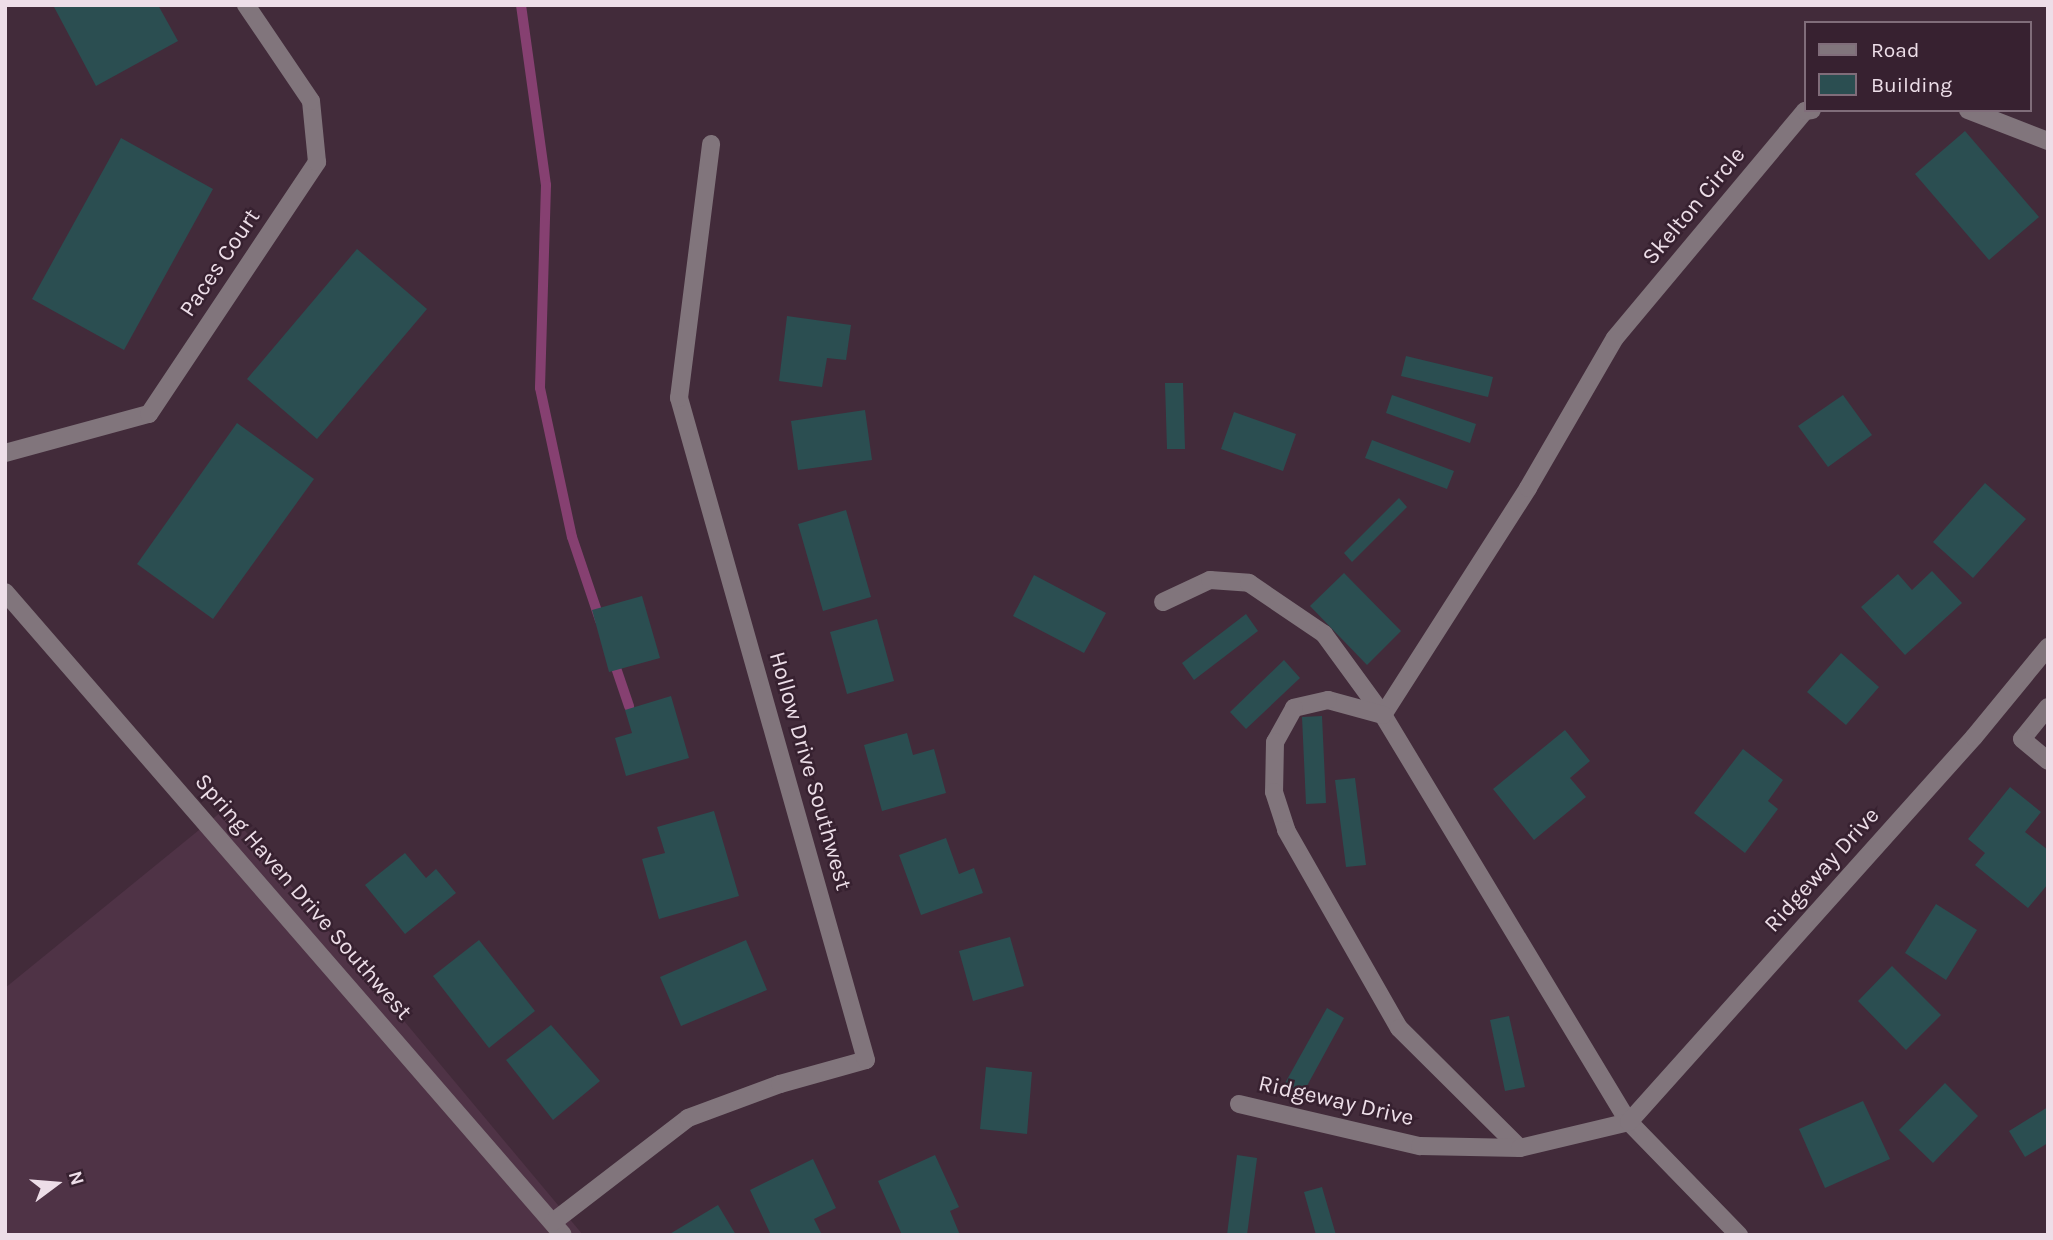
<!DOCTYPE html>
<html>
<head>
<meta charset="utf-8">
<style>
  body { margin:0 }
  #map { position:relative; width:2053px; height:1240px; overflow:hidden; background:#422b3a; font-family:Karla,sans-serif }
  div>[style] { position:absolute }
  .built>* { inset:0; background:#4f3346 }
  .stream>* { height:10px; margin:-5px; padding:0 5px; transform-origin:5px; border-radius:5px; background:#864071 }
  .building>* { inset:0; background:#2b4e51 }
  .minor>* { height:18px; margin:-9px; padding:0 9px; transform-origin:9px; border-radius:9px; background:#81757c }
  span { translate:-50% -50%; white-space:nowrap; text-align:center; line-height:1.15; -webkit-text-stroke:5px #372130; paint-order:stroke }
  .street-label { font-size:23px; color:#eddee8 }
  .frame { position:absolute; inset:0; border:7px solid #eddee8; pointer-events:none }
  .legend { position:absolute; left:1804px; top:21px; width:228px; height:91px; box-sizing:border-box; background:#372130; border:2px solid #806d7a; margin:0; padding:9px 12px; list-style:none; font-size:21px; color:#eddee8 }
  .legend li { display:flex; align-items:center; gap:14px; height:35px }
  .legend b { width:35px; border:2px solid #806d7a }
  .north { position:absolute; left:21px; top:1149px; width:70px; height:70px; -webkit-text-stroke:5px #372130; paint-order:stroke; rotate:74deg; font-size:19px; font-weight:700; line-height:28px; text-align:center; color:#eddee8 }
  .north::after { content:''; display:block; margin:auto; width:24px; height:32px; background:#eddee8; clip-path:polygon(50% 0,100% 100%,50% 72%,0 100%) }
</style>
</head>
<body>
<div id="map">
  <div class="built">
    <i style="clip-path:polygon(226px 808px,583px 1235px,5px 1235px,5px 988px)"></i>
  </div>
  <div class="stream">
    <i style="left:521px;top:5px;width:182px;rotate:82.1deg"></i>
    <i style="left:546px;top:185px;width:203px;rotate:91.7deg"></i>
    <i style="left:540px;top:388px;width:152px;rotate:77.9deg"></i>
    <i style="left:572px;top:537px;width:88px;rotate:71.4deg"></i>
    <i style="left:613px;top:659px;width:50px;rotate:71.2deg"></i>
  </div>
  <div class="building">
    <i style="clip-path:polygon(53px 5px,158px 5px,178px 41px,96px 86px)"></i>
    <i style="clip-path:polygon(1965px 131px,2039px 217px,1989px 260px,1915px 174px)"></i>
    <i style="clip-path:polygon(121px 138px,213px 189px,124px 350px,32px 299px)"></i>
    <i style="clip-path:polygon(357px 249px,427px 309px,317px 439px,247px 379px)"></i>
    <i style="clip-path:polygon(787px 316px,851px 325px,846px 360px,827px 358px,822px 387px,779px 381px)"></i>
    <i style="clip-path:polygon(1406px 356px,1493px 377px,1488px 397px,1401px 376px)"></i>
    <i style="clip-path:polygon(1165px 383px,1183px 383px,1185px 449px,1167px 449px)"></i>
    <i style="clip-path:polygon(1392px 395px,1476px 424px,1470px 443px,1386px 413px)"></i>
    <i style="clip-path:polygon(1843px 395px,1872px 435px,1828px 467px,1798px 426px)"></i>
    <i style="clip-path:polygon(865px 410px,872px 460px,798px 470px,791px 421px)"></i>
    <i style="clip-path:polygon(1234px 412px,1296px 434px,1283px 471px,1221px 449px)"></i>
    <i style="clip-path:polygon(237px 423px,314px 479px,213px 619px,137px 564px)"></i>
    <i style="clip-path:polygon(1372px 440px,1454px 471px,1447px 489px,1365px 458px)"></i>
    <i style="clip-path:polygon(1985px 483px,2026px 519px,1973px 578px,1933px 542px)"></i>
    <i style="clip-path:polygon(1399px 498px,1407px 507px,1352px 562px,1344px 553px)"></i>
    <i style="clip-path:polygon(846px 510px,871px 597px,823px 611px,798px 524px)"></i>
    <i style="clip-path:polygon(1932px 571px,1962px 603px,1905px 655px,1861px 607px,1898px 574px,1912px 590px)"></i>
    <i style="clip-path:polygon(1344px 573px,1401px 631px,1367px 665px,1310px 606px)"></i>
    <i style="clip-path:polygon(1034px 575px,1106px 613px,1084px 653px,1013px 616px)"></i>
    <i style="clip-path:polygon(642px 596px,660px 658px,609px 672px,592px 610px)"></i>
    <i style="clip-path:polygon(1246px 614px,1258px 631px,1194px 680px,1182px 663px)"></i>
    <i style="clip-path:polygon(877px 619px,894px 681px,847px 694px,830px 632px)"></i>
    <i style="clip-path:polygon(1841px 653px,1879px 687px,1846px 725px,1807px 692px)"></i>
    <i style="clip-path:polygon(1284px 660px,1300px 678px,1246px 729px,1230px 712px)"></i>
    <i style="clip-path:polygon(671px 696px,689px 758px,626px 776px,615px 738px,632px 733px,625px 710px)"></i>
    <i style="clip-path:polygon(1322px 716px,1326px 803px,1306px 804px,1302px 717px)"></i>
    <i style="clip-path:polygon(1565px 730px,1590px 761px,1570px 778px,1586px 797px,1534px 840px,1493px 789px)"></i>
    <i style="clip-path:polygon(907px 733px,913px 755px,934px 749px,946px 793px,882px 811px,864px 745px)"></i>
    <i style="clip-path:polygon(1743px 749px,1783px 780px,1768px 801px,1778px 809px,1745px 853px,1694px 813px)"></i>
    <i style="clip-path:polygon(1355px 778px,1366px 865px,1346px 867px,1335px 780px)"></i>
    <i style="clip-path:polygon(2010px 787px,2041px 812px,2025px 832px,2048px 850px,2048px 884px,2028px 908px,1975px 865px,1985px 853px,1968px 839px)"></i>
    <i style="clip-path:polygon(714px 811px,739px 896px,659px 919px,642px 859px,665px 853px,657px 827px)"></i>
    <i style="clip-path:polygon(946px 838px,959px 874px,974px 868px,983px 893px,921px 915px,899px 855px)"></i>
    <i style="clip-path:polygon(405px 853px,426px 878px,436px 869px,456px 893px,405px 934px,365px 885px)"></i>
    <i style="clip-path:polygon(1936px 904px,1977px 930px,1946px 980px,1905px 953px)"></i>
    <i style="clip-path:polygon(1010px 937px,1024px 986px,973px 1001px,959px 951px)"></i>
    <i style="clip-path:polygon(479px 940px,535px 1011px,489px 1048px,433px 976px)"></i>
    <i style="clip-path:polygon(746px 940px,767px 990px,681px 1026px,660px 977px)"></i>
    <i style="clip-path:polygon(1892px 966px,1941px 1015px,1906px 1050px,1858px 1001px)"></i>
    <i style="clip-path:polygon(1327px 1008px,1344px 1018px,1302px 1095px,1284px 1085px)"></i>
    <i style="clip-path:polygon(1509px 1016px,1525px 1087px,1505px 1091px,1490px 1020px)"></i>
    <i style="clip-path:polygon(551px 1025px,600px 1081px,553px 1120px,506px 1060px)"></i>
    <i style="clip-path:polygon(986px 1067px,1032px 1072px,1027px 1134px,980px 1129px)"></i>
    <i style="clip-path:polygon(1945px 1083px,1978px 1116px,1933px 1163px,1899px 1130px)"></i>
    <i style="clip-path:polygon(1863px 1101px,1890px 1159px,1825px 1188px,1799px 1129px)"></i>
    <i style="clip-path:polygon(2048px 1107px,2048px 1143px,2025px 1157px,2009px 1131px)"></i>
    <i style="clip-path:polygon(935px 1155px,959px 1207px,950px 1211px,960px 1235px,902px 1235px,878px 1181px)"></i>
    <i style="clip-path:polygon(1237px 1155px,1257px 1158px,1247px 1235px,1227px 1235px)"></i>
    <i style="clip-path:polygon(813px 1159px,836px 1208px,814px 1219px,822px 1235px,771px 1235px,750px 1190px)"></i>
    <i style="clip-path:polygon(1322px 1187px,1336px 1235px,1316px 1235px,1304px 1192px)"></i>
    <i style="clip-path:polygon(718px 1205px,736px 1235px,668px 1235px)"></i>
  </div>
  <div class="minor">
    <i style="left:1968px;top:110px;width:86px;rotate:21.2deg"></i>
    <i style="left:5px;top:453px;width:149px;rotate:-15.2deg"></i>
    <i style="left:149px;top:414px;width:303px;rotate:-56.3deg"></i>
    <i style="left:317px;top:162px;width:61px;rotate:-95.6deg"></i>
    <i style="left:311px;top:101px;width:116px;rotate:-124.1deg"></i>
    <i style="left:5px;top:592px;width:851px;rotate:49.05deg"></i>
    <i style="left:1163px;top:602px;width:52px;rotate:-25.1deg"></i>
    <i style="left:1210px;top:580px;width:39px;rotate:4deg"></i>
    <i style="left:1249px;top:583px;width:91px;rotate:34.2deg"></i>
    <i style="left:1324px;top:634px;width:100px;rotate:53.9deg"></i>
    <i style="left:1383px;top:715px;width:476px;rotate:58.9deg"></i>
    <i style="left:1629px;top:1122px;width:158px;rotate:45.8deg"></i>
    <i style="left:2048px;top:707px;width:41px;rotate:129.1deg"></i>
    <i style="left:2022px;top:739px;width:34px;rotate:40deg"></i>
    <i style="left:1383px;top:715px;width:269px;rotate:-57.4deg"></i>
    <i style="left:1528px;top:488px;width:173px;rotate:-59.9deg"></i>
    <i style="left:1615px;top:338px;width:296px;rotate:-50.1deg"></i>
    <i style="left:1805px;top:111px;width:7px;rotate:-8deg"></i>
    <i style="left:1383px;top:715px;width:57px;rotate:-164.7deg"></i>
    <i style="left:1328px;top:700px;width:35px;rotate:167deg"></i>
    <i style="left:1294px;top:708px;width:39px;rotate:119deg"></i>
    <i style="left:1275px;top:742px;width:50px;rotate:91.1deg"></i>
    <i style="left:1274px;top:792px;width:40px;rotate:72deg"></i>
    <i style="left:1286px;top:830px;width:228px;rotate:60.3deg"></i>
    <i style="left:1399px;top:1028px;width:170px;rotate:44.8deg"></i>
    <i style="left:1239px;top:1104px;width:186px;rotate:13.1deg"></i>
    <i style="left:1420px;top:1146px;width:100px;rotate:1.1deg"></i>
    <i style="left:1520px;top:1148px;width:112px;rotate:-13.4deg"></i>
    <i style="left:1629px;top:1122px;width:517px;rotate:-48.14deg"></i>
    <i style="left:1974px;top:737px;width:117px;rotate:-50.6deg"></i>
    <i style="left:553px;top:1222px;width:170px;rotate:-37.6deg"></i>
    <i style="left:688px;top:1118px;width:98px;rotate:-20.3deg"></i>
    <i style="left:780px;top:1084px;width:89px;rotate:-15.6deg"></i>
    <i style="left:866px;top:1060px;width:688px;rotate:-105.77deg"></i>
    <i style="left:679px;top:398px;width:256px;rotate:-82.8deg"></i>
  </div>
  <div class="street-label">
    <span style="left:1694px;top:206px;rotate:-50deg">Skelton Circle</span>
    <span style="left:220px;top:263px;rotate:-56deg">Paces Court</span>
    <span style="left:810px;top:771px;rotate:74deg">Hollow Drive Southwest</span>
    <span style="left:1822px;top:870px;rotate:-48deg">Ridgeway Drive</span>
    <span style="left:303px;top:897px;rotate:49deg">Spring Haven Drive Southwest</span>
    <span style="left:1336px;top:1101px;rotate:13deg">Ridgeway Drive</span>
  </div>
  <div class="frame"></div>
  <ul class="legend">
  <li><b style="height:9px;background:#81757c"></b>Road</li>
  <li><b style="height:19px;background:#2b4e51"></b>Building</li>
  </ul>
  <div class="north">N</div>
</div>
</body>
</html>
